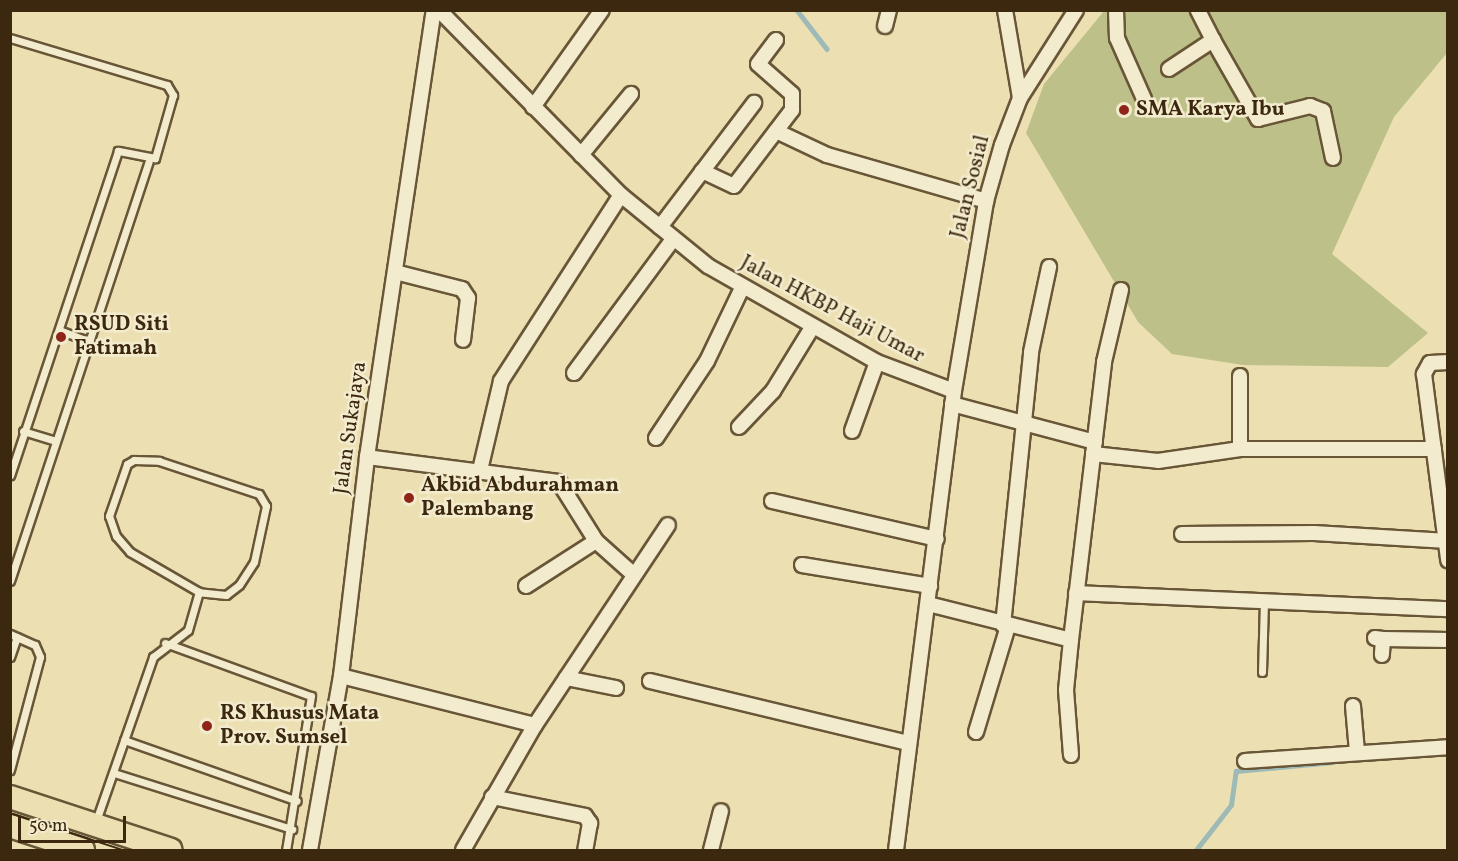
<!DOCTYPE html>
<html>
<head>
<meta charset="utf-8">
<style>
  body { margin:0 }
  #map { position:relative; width:1458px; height:861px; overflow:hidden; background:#ece0b3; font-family:Vollkorn,serif }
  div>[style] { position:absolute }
  .green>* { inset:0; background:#bdc189 }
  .stream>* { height:4.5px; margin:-2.25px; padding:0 2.25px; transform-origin:2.25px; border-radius:2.25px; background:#9dbab7 }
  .roads { filter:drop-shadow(2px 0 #685637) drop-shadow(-2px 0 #685637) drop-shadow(0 2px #685637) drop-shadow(0 -2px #685637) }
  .service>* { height:7px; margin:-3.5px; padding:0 3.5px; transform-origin:3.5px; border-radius:3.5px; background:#f3ebce }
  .minor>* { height:14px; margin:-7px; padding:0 7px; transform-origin:7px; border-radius:7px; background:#f3ebce }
  .trunk>* { height:22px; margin:-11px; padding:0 11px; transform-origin:11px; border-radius:11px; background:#ece0b3 }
  .tram>* { height:1.5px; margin:-0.75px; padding:0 0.75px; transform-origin:0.75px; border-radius:0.75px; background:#3c280e }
  .dots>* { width:16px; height:16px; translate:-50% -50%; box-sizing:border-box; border:3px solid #f3ebce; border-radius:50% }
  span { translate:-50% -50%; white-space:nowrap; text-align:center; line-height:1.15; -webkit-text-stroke:5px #f3ebce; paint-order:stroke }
  .poi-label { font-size:21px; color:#3c280e; font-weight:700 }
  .left { translate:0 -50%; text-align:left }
  .street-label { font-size:21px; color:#3c280e }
  .frame { position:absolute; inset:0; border:12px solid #3c280e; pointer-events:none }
  .scale { position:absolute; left:18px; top:816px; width:108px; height:27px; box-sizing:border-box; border:3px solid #3c280e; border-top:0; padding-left:8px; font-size:18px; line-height:21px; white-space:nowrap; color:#3c280e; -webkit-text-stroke:4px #f3ebce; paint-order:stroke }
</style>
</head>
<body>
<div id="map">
  <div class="green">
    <i style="clip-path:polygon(1104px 11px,1447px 11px,1447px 53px,1394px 117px,1332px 254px,1428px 333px,1388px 367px,1243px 365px,1172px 354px,1138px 322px,1026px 133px,1044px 84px)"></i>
  </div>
  <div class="stream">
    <i style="left:797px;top:10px;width:49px;rotate:52.4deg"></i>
    <i style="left:1196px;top:850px;width:57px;rotate:-52.1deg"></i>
    <i style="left:1231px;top:805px;width:34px;rotate:-82deg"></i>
    <i style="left:1236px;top:771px;width:97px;rotate:-5.3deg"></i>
  </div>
  <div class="roads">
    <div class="service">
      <i style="left:10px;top:38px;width:164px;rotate:16.7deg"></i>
      <i style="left:167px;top:85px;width:12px;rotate:59deg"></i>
      <i style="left:173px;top:95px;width:66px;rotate:105.9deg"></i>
      <i style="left:155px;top:158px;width:38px;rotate:-169deg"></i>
      <i style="left:118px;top:151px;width:342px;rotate:108.4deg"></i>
      <i style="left:59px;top:330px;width:33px;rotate:21deg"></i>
      <i style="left:23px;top:431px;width:34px;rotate:17deg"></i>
      <i style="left:134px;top:460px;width:25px;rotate:2deg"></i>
      <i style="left:159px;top:461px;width:105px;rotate:18.3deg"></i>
      <i style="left:259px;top:494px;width:14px;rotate:60deg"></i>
      <i style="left:266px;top:506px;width:57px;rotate:102.1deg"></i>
      <i style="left:254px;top:562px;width:27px;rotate:123deg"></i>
      <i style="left:239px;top:585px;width:16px;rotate:142deg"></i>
      <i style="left:226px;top:595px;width:27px;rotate:-174deg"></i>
      <i style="left:199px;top:592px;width:80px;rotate:-149.9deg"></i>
      <i style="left:130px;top:552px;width:21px;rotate:-131deg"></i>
      <i style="left:116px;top:536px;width:21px;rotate:-109deg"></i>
      <i style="left:109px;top:516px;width:55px;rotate:-70.9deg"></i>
      <i style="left:127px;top:464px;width:8px;rotate:-30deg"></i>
      <i style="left:10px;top:581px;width:442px;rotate:-71.7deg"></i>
      <i style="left:10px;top:634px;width:27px;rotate:24deg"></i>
      <i style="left:35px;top:645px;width:13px;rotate:67deg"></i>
      <i style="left:40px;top:657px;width:117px;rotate:104.9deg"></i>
      <i style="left:165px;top:643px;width:155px;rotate:20deg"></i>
      <i style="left:311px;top:696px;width:156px;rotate:99.2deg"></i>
      <i style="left:10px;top:657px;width:21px;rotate:-71deg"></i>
      <i style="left:1262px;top:672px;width:70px;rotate:-88.4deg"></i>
      <i style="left:124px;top:740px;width:183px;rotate:19.4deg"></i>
      <i style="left:114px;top:773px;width:187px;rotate:17.5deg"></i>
      <i style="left:96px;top:821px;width:174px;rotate:-70.8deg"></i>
      <i style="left:153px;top:657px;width:44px;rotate:-37.6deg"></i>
      <i style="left:188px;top:630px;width:40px;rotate:-74deg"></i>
    </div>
    <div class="minor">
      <i style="left:439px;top:10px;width:260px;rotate:45.5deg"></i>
      <i style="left:621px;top:195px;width:112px;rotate:39.2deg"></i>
      <i style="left:708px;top:266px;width:194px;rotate:29.6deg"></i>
      <i style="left:877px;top:362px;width:82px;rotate:20.6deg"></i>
      <i style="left:954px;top:391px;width:463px;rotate:97.2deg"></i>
      <i style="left:1005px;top:10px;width:89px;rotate:80.3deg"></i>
      <i style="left:1116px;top:10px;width:28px;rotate:88deg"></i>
      <i style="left:1117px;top:38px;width:67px;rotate:66.1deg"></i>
      <i style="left:885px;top:26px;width:16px;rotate:-76deg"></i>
      <i style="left:1213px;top:40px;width:91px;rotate:60.3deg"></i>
      <i style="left:1258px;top:119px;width:54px;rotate:-14deg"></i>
      <i style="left:1310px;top:106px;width:14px;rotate:21deg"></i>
      <i style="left:1323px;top:111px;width:48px;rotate:78deg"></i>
      <i style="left:1169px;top:69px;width:53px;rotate:-33.4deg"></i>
      <i style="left:1213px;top:40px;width:34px;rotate:-117deg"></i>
      <i style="left:533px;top:107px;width:119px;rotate:-54.6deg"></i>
      <i style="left:776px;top:131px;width:56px;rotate:25.2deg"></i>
      <i style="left:827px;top:155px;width:166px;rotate:16.1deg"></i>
      <i style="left:581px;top:155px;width:79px;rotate:-50.7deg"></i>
      <i style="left:702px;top:171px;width:35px;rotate:25deg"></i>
      <i style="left:734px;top:186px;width:96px;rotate:-52.7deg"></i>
      <i style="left:792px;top:110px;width:16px;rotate:-90deg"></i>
      <i style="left:792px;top:94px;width:45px;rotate:-138.6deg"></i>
      <i style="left:758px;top:64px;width:30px;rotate:-53deg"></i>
      <i style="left:660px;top:227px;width:156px;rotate:-52.8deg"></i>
      <i style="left:395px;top:272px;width:69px;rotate:14.2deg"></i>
      <i style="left:462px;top:289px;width:11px;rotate:56deg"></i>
      <i style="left:468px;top:298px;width:42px;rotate:96.8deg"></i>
      <i style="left:1448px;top:362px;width:18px;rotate:177deg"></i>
      <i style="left:1430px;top:363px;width:13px;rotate:119deg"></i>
      <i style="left:1424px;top:374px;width:188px;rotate:82.6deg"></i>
      <i style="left:574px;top:373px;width:167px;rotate:-53.5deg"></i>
      <i style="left:954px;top:391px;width:193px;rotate:-80.4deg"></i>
      <i style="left:986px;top:201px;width:58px;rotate:-74.1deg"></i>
      <i style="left:1002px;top:145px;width:50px;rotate:-69deg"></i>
      <i style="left:1020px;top:98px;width:104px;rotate:-57.5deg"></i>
      <i style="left:952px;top:404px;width:148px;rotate:14.9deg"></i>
      <i style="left:739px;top:427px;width:50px;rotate:-46.6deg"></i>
      <i style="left:773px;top:391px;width:76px;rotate:-58.4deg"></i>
      <i style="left:852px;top:431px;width:73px;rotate:-70.1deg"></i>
      <i style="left:656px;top:438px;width:92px;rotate:-56.5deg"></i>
      <i style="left:707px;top:361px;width:81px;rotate:-64.4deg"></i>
      <i style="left:1240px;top:449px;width:73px;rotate:-90deg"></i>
      <i style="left:1093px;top:454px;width:65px;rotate:6.1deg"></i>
      <i style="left:1158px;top:461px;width:83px;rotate:-8.3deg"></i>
      <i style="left:1240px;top:449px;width:194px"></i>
      <i style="left:367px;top:457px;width:194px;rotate:7.4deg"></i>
      <i style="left:559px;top:482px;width:70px;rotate:57.9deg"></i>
      <i style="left:596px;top:541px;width:51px;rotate:41.8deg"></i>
      <i style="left:480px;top:470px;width:91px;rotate:-76.7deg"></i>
      <i style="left:501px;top:381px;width:221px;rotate:-57.2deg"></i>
      <i style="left:772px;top:501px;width:169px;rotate:13deg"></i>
      <i style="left:1182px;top:534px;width:132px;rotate:-0.4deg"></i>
      <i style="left:1314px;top:533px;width:134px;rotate:3.4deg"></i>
      <i style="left:802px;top:565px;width:130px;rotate:9.3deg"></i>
      <i style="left:526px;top:586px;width:83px;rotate:-32.7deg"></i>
      <i style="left:1076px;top:593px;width:372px;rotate:2.5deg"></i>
      <i style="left:928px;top:604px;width:147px;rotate:14.1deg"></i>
      <i style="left:1003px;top:625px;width:274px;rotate:-84.1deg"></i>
      <i style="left:1031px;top:352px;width:87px;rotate:-78deg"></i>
      <i style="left:1375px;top:638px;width:8px;rotate:7deg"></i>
      <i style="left:1383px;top:639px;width:16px;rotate:94deg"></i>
      <i style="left:1383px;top:639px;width:65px;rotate:0.9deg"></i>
      <i style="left:341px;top:676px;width:200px;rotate:14.2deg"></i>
      <i style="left:566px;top:678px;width:51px;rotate:11.3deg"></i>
      <i style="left:650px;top:681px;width:266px;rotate:13.5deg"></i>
      <i style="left:1353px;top:706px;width:46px;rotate:85deg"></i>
      <i style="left:976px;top:732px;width:111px;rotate:-73.2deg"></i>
      <i style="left:1071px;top:755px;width:65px;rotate:-94.4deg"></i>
      <i style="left:1066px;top:690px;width:50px;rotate:-84.3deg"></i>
      <i style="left:1071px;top:640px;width:280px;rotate:-83.2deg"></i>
      <i style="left:1104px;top:362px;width:74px;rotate:-76.7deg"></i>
      <i style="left:1245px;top:761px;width:203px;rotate:-3.9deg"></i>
      <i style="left:492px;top:797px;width:95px;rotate:11.5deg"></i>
      <i style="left:585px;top:816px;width:9px;rotate:54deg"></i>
      <i style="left:590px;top:823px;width:27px;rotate:100deg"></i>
      <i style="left:310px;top:850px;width:177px;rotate:-79.9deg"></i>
      <i style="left:341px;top:676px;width:221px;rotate:-83.2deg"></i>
      <i style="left:367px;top:457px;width:452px;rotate:-81.5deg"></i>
      <i style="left:463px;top:850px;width:144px;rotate:-60.1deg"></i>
      <i style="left:535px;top:725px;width:240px;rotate:-56.4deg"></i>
      <i style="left:711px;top:850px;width:40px;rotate:-75.6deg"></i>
    </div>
    <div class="trunk">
      <i style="left:10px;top:797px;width:169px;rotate:18.2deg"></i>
      <i style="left:10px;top:826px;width:77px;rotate:18.2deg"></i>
    </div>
  </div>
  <div class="tram">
    <i style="left:10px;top:813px;width:119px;rotate:18.1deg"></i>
  </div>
  <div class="dots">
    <i style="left:1124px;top:110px;background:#8f2418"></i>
    <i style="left:61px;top:337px;background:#8f2418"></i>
    <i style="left:409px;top:498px;background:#8f2418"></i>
    <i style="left:207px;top:726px;background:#8f2418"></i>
  </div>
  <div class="poi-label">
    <span class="left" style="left:1136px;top:110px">SMA Karya Ibu</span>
    <span class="left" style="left:74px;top:337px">RSUD Siti<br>Fatimah</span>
    <span class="left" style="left:421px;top:498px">Akbid Abdurahman<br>Palembang</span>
    <span class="left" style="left:220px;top:726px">RS Khusus Mata<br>Prov. Sumsel</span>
  </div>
  <div class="street-label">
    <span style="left:971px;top:187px;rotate:-76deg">Jalan Sosial</span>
    <span style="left:832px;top:310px;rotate:28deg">Jalan HKBP Haji Umar</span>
    <span style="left:351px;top:428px;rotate:-82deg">Jalan Sukajaya</span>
  </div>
  <div class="frame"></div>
  <div class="scale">50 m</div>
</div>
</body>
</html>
